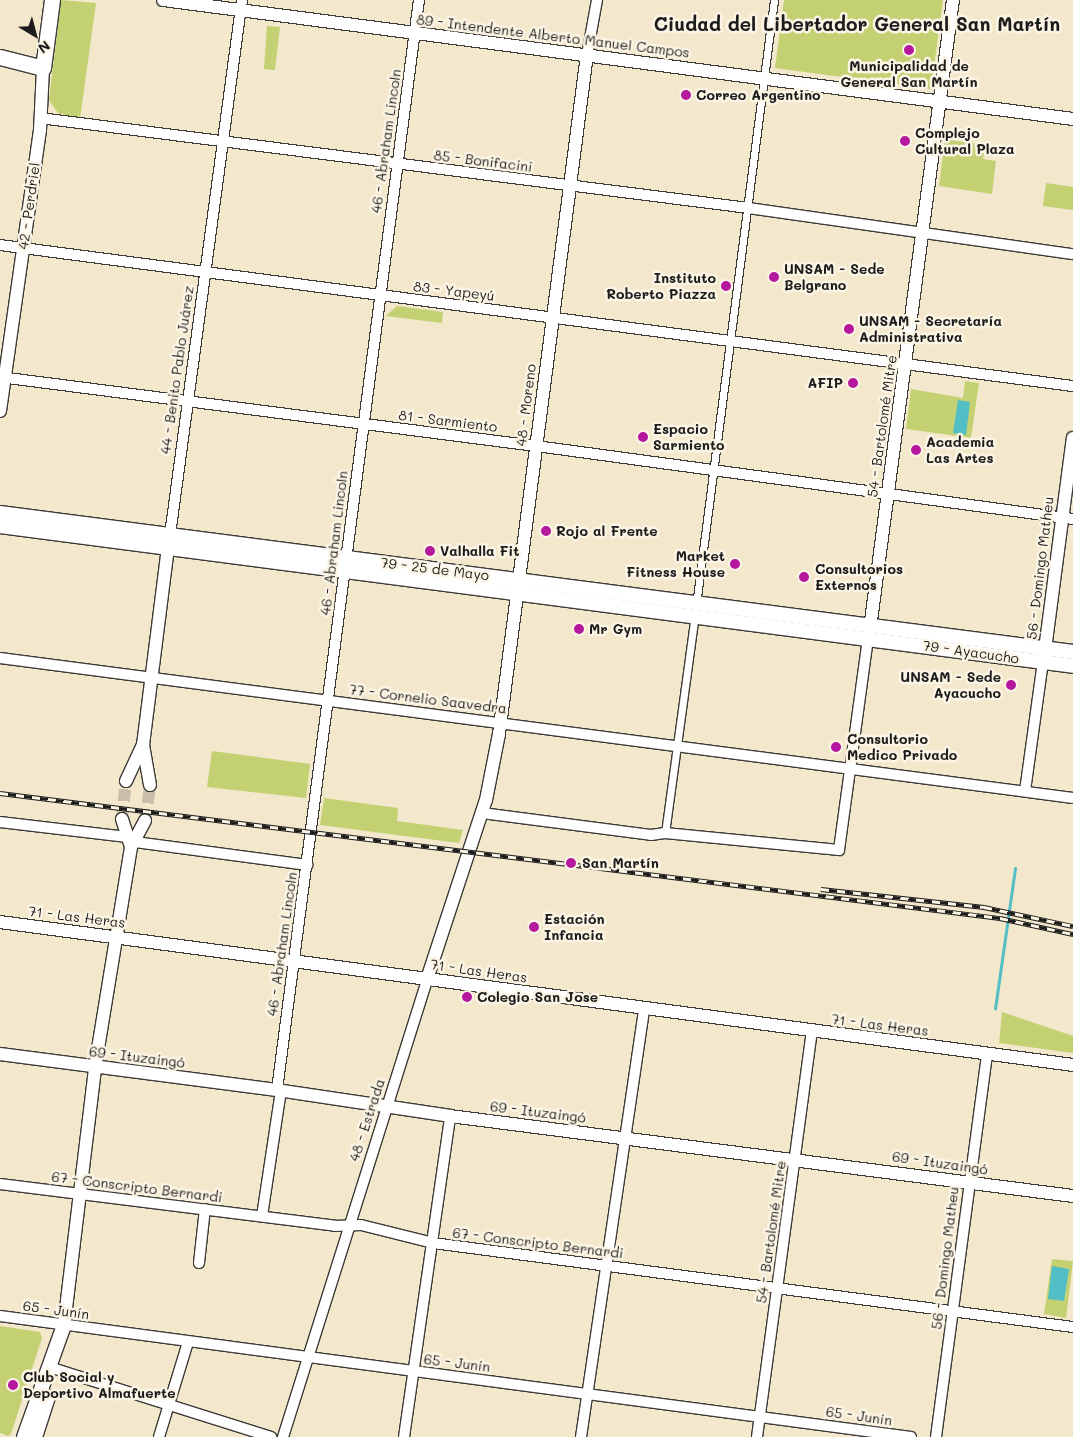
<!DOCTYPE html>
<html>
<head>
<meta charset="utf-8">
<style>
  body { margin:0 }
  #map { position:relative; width:1073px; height:1437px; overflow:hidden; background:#f3e7cc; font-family:Mali,sans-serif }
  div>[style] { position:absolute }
  .green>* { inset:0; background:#c3d173 }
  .water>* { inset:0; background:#51bfc5 }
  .stream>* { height:2.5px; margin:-1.25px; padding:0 1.25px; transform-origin:1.25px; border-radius:1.25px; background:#51bfc5 }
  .tertiary-tunnel>* { height:12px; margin-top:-6px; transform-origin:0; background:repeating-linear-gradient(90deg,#c8bea9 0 12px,transparent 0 18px) }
  .roads { filter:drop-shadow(1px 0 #3c3a36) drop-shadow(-1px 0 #3c3a36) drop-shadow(0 1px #3c3a36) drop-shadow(0 -1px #3c3a36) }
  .pedestrian>* { height:7px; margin:-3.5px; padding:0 3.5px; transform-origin:3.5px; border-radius:3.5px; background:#fff }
  .minor>* { height:10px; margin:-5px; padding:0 5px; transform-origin:5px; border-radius:5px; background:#fff }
  .tertiary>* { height:12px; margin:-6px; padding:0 6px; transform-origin:6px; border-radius:6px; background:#fff }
  .secondary>* { height:14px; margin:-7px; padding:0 7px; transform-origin:7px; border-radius:7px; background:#fff }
  .primary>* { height:15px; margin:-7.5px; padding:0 7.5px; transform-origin:7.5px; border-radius:7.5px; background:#fff }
  .rail>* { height:4.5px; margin-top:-2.25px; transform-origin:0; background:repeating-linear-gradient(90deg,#fcf5e5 0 8px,#1c1c1c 0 16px); box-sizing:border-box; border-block:1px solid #1c1c1c }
  .dots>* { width:14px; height:14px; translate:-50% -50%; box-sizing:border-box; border:2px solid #fcf5e5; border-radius:50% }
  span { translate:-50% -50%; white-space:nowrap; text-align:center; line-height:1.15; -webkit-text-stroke:5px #fcf5e5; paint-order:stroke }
  .street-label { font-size:14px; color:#1c1c1c }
  .poi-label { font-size:14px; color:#1c1c1c; font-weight:700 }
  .left { translate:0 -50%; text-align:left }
  .right { translate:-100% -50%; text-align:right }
  .district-label { font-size:19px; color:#1c1c1c; font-weight:700 }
  .north { position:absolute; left:10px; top:10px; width:50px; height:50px; -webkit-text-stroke:4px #fcf5e5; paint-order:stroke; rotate:143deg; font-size:14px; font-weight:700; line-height:20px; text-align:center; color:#1c1c1c }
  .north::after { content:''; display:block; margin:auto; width:18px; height:22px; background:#1c1c1c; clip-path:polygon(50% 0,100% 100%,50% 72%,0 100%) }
</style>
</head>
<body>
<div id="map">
  <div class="green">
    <i style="clip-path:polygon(61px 0,96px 3px,80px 119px,58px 113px,49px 100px)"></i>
    <i style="clip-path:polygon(784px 0,943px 0,931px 89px,775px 68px)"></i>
    <i style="clip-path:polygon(267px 26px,280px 27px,275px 70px,264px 69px)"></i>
    <i style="clip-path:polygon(945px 139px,985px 145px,983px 159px,996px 161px,992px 194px,939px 186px)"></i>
    <i style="clip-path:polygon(1046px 183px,1073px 187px,1073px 210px,1043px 206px)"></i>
    <i style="clip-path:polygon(397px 306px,443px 312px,442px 323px,386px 316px)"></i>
    <i style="clip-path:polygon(965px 381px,979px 383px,971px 438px,906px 429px,911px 389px,963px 398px)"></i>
    <i style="clip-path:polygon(212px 751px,310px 764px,306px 798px,207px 787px)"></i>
    <i style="clip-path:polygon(324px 798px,398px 808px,397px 821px,463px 830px,459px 843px,320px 825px)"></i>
    <i style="clip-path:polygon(1002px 1012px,1073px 1036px,1073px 1053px,999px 1043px)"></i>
    <i style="clip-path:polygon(1052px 1259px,1073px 1261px,1066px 1318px,1044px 1314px)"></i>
    <i style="clip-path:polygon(0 1326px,40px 1332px,42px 1338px,11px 1434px,8px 1436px,0 1433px)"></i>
  </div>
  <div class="water">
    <i style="clip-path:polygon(958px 400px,970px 402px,966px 435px,953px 433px)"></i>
    <i style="clip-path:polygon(1052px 1266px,1069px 1269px,1064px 1301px,1048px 1299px)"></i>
  </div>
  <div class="stream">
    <i style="left:995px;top:1009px;width:142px;rotate:-81.9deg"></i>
  </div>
  <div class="tertiary-tunnel">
    <i style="left:122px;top:819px;width:38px;rotate:-84deg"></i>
    <i style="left:145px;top:821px;width:36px;rotate:-82deg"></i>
  </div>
  <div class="roads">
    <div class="pedestrian">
      <i style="left:696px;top:605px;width:610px;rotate:-82.65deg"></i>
      <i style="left:665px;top:833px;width:220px;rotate:-82.2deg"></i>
    </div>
    <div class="minor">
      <i style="left:587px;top:55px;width:56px;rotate:-79.7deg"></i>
      <i style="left:40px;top:118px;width:714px;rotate:7.24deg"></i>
      <i style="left:748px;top:208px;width:328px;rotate:8.1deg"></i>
      <i style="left:0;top:245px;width:1082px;rotate:7.49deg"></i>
      <i style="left:0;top:377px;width:540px;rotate:7.34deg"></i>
      <i style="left:536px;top:446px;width:542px;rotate:7.74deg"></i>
      <i style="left:170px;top:535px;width:540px;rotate:-82.34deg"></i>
      <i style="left:0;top:658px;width:1082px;rotate:7.43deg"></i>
      <i style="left:1025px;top:791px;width:130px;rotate:-82.1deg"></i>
      <i style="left:482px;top:813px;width:170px;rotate:7.4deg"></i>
      <i style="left:651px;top:835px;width:14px;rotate:-8deg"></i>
      <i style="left:665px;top:833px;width:175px;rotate:5.6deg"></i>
      <i style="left:839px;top:850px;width:214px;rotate:-82.2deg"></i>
      <i style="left:0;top:822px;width:128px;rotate:6.7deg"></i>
      <i style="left:135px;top:842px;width:174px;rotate:7.6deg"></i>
      <i style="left:277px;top:1090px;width:1099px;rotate:-82.58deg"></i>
      <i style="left:0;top:1184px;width:338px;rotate:7.1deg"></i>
      <i style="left:335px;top:1226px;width:26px;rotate:-2deg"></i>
      <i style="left:361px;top:1225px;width:74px;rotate:14deg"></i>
      <i style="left:433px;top:1243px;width:645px;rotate:7.48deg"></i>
      <i style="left:262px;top:1216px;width:126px;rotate:-81.4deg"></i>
      <i style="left:199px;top:1263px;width:54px;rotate:-83.7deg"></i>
      <i style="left:0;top:1316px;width:919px;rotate:7.57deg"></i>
      <i style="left:49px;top:1367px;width:233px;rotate:17.5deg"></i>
      <i style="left:159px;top:1437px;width:99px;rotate:-73deg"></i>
      <i style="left:283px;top:1437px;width:480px;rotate:-72.5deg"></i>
      <i style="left:404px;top:1437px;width:324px;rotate:-81.8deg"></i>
      <i style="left:581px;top:1437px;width:433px;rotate:-81.6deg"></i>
      <i style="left:757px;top:1437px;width:410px;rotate:-82.3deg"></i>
      <i style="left:936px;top:1437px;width:386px;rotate:-82.4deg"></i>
    </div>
    <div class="tertiary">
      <i style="left:163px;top:0;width:918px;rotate:7.45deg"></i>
      <i style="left:0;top:411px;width:284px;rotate:-81.9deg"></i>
      <i style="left:40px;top:130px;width:62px;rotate:-87.2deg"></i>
      <i style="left:869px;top:636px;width:642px;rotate:-82.48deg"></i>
      <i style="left:1044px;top:657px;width:221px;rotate:-82.5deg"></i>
      <i style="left:126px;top:781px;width:40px;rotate:-65deg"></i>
      <i style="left:150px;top:785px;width:41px;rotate:-99.9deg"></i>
      <i style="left:143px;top:745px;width:209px;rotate:-82.8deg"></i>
      <i style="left:122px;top:819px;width:29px;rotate:72deg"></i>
      <i style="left:0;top:922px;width:1082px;rotate:7.59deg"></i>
      <i style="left:427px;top:979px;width:188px;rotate:-71.8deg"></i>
      <i style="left:486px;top:800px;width:67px;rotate:-78.9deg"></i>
      <i style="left:499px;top:734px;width:685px;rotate:-82.62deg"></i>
      <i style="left:0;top:1054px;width:279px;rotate:7.4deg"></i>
      <i style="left:277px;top:1090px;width:175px;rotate:8.5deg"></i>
      <i style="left:450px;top:1116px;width:628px;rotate:7.32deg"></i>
      <i style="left:64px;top:1325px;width:260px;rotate:-83.1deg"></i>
      <i style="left:95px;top:1067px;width:223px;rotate:-80.7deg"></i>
      <i style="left:131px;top:847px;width:30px;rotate:-62deg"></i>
    </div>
    <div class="secondary">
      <i style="left:0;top:513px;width:1082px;rotate:7.38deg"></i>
      <i style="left:0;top:526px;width:1082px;rotate:7.43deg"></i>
      <i style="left:24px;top:1437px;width:119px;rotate:-70.3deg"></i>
      <i style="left:35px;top:1437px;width:42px;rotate:-72deg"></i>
    </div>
    <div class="primary">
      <i style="left:0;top:57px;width:44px;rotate:14.3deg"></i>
      <i style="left:43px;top:68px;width:69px;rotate:-82.5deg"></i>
    </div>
  </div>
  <div class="rail">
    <i style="left:0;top:793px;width:1008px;rotate:7.13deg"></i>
    <i style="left:1000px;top:918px;width:75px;rotate:12.4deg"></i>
    <i style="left:821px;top:889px;width:164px;rotate:6.3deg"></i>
    <i style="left:984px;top:907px;width:91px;rotate:12.1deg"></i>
  </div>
  <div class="dots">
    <i style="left:909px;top:50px;background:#b5179e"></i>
    <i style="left:686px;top:95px;background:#b5179e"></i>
    <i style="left:905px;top:141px;background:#b5179e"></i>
    <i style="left:774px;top:277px;background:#b5179e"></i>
    <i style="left:726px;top:286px;background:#b5179e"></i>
    <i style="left:849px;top:329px;background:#b5179e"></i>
    <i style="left:853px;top:383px;background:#b5179e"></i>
    <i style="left:643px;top:437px;background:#b5179e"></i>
    <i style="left:916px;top:450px;background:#b5179e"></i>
    <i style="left:546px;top:531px;background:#b5179e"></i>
    <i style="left:430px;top:551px;background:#b5179e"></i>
    <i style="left:735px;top:564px;background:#b5179e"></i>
    <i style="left:804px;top:577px;background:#b5179e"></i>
    <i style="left:579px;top:629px;background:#b5179e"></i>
    <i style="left:1011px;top:685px;background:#b5179e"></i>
    <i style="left:836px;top:747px;background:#b5179e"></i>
    <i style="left:571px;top:863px;background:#b5179e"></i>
    <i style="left:534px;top:927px;background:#b5179e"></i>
    <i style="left:467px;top:997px;background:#b5179e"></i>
    <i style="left:13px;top:1385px;background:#b5179e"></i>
  </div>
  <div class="street-label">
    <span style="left:553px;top:36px;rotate:7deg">89 - Intendente Alberto Manuel Campos</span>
    <span style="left:386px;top:141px;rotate:-82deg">46 - Abraham Lincoln</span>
    <span style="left:483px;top:161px;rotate:7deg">85 - Bonifacini</span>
    <span style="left:29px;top:206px;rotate:-82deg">42 - Perdriel</span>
    <span style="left:454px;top:291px;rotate:7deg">83 - Yapeyú</span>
    <span style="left:177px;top:370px;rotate:-82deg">44 - Benito Pablo Juárez</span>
    <span style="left:526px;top:405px;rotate:-83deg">48 - Moreno</span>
    <span style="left:448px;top:421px;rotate:7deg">81 - Sarmiento</span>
    <span style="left:882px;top:426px;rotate:-82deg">54 - Bartolomé Mitre</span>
    <span style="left:334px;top:543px;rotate:-83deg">46 - Abraham Lincoln</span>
    <span style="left:1040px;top:568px;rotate:-83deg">56 - Domingo Matheu</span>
    <span style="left:435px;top:569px;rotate:7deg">79 - 25 de Mayo</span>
    <span style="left:971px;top:652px;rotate:8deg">79 - Ayacucho</span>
    <span style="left:428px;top:699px;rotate:7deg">77 - Cornelio Saavedra</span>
    <span style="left:77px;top:917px;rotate:7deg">71 - Las Heras</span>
    <span style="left:282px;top:944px;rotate:-82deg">46 - Abraham Lincoln</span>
    <span style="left:479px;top:971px;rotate:8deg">71 - Las Heras</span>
    <span style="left:880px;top:1025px;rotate:7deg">71 - Las Heras</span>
    <span style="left:137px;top:1057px;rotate:7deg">69 - Ituzaingó</span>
    <span style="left:538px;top:1112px;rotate:7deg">69 - Ituzaingó</span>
    <span style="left:367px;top:1120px;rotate:-72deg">48 - Estrada</span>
    <span style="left:940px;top:1163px;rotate:8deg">69 - Ituzaingó</span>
    <span style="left:137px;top:1187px;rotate:7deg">67 - Conscripto Bernardi</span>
    <span style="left:771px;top:1232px;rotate:-82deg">54 - Bartolomé Mitre</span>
    <span style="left:538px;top:1243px;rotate:7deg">67 - Conscripto Bernardi</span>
    <span style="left:945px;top:1258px;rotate:-83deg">56 - Domingo Matheu</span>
    <span style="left:56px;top:1310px;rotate:8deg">65 - Junín</span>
    <span style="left:457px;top:1363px;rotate:7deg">65 - Junín</span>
    <span style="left:859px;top:1416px;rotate:8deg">65 - Junín</span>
  </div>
  <div class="poi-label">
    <span style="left:909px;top:74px">Municipalidad de<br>General San Martín</span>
    <span class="left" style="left:696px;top:95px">Correo Argentino</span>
    <span class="left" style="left:915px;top:141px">Complejo<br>Cultural Plaza</span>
    <span class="left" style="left:784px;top:277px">UNSAM - Sede<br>Belgrano</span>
    <span class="right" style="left:716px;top:286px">Instituto<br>Roberto Piazza</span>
    <span class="left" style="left:859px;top:329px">UNSAM - Secretaría<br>Administrativa</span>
    <span class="right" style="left:843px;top:383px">AFIP</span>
    <span class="left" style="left:653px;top:437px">Espacio<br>Sarmiento</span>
    <span class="left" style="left:926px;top:450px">Academia<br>Las Artes</span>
    <span class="left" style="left:556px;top:531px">Rojo al Frente</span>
    <span class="left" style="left:440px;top:551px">Valhalla Fit</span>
    <span class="right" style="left:725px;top:564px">Market<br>Fitness House</span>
    <span class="left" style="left:815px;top:577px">Consultorios<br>Externos</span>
    <span class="left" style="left:589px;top:629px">Mr Gym</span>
    <span class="right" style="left:1001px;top:685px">UNSAM - Sede<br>Ayacucho</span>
    <span class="left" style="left:847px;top:747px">Consultorio<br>Medico Privado</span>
    <span class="left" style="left:582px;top:863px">San Martín</span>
    <span class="left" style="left:544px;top:927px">Estación<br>Infancia</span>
    <span class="left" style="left:477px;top:997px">Colegio San Jose</span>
    <span class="left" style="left:23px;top:1385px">Club Social y<br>Deportivo Almafuerte</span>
  </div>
  <div class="district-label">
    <span style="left:857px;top:24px">Ciudad del Libertador General San Martín</span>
  </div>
  <div class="north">N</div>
</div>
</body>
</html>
